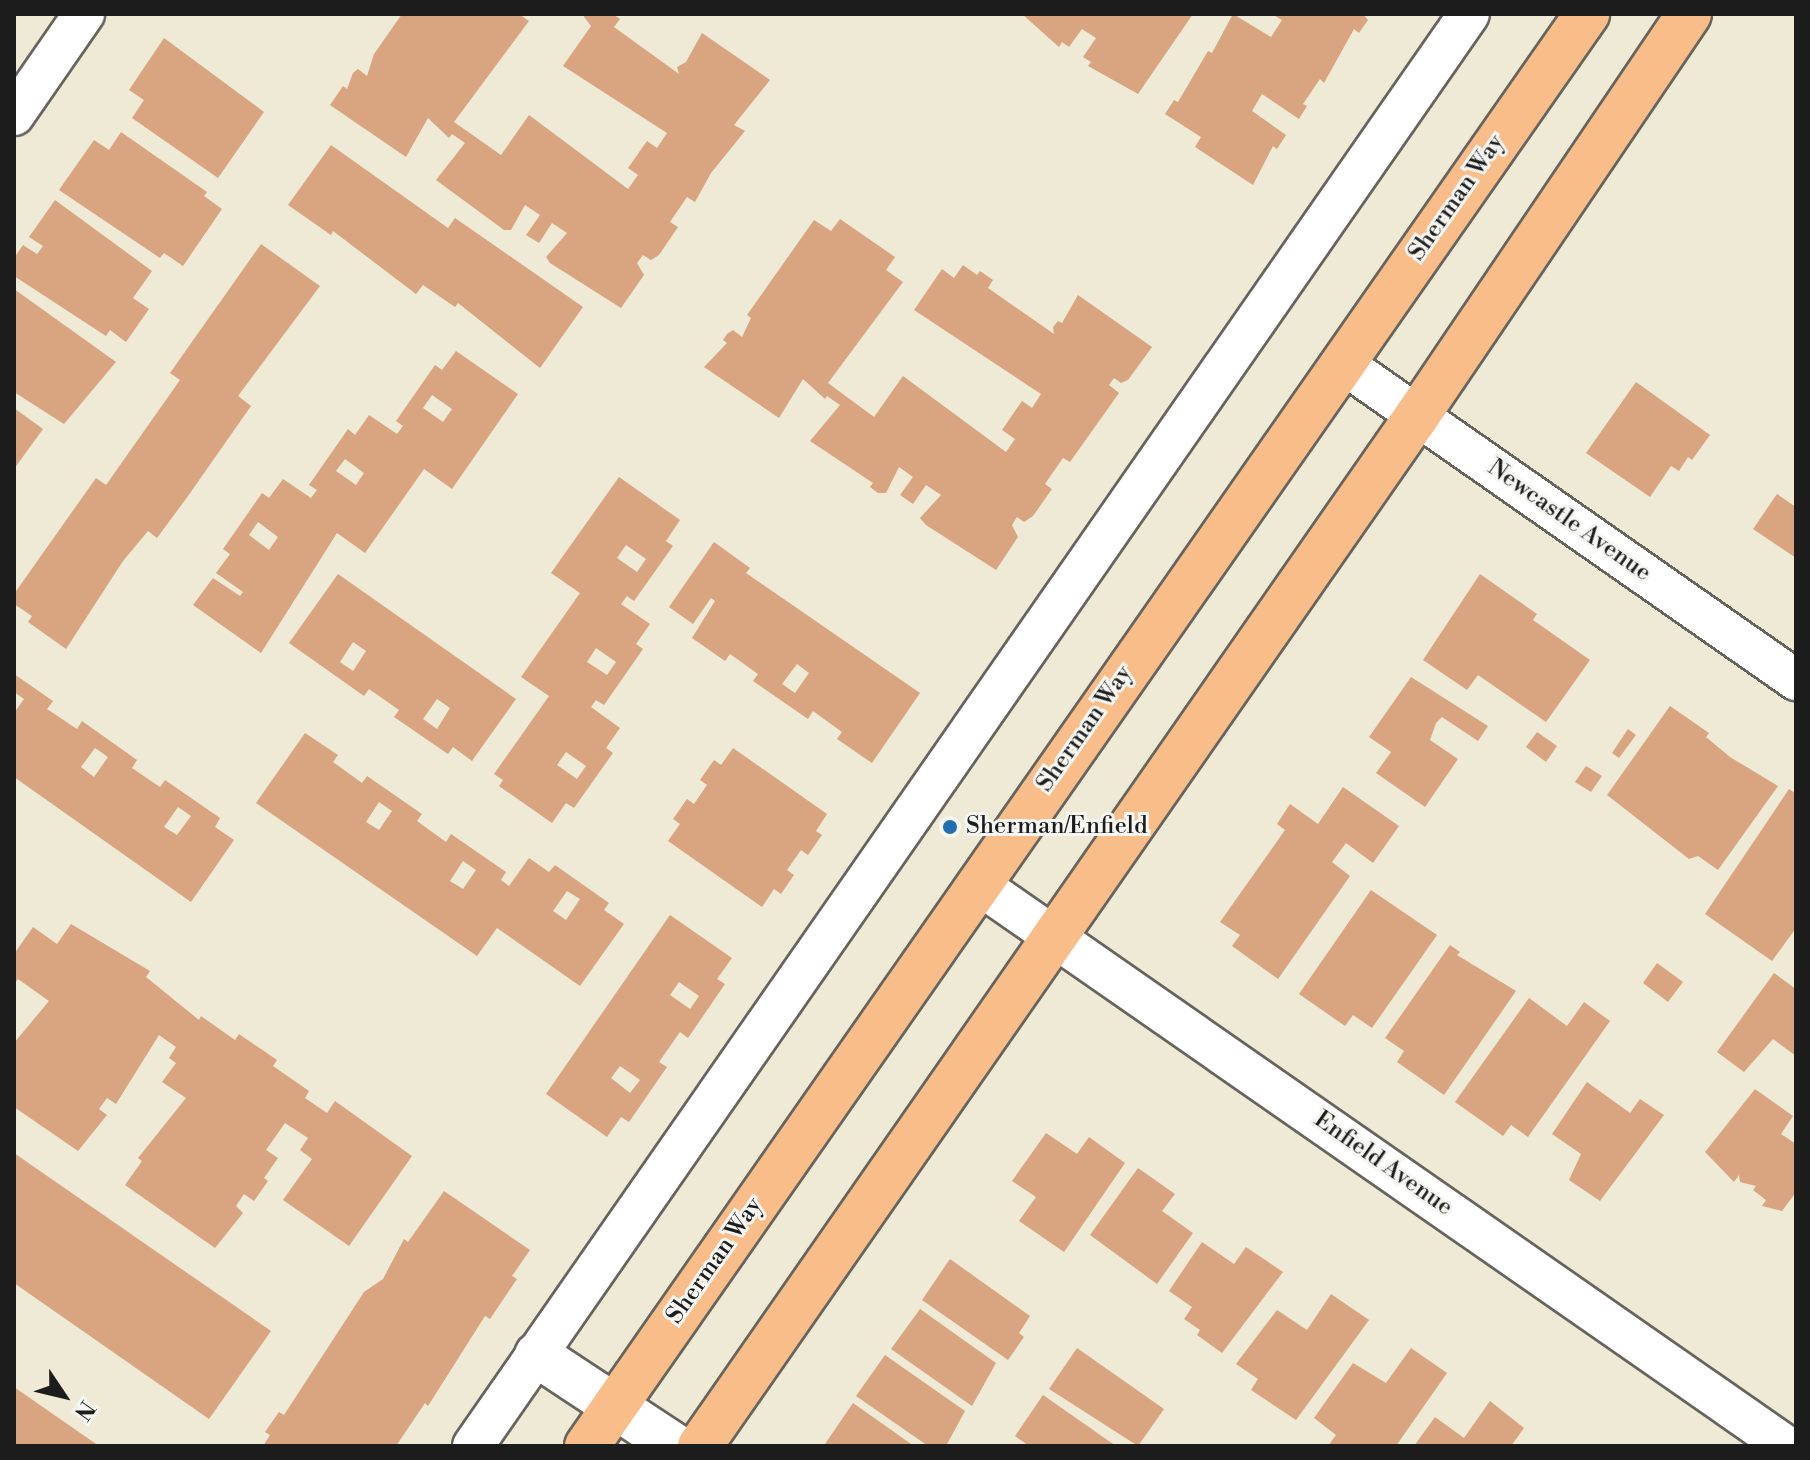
<!DOCTYPE html>
<html>
<head>
<meta charset="utf-8">
<style>
  body { margin:0 }
  #map { position:relative; width:1810px; height:1460px; overflow:hidden; background:#eeead5; font-family:"Libre Bodoni",serif }
  div>[style] { position:absolute }
  .building>* { inset:0; background:#d9a480 }
  .roads { filter:drop-shadow(2px 0 #66645d) drop-shadow(-2px 0 #66645d) drop-shadow(0 2px #66645d) drop-shadow(0 -2px #66645d) }
  .minor>* { height:40px; margin:-20px; padding:0 20px; transform-origin:20px; border-radius:20px; background:#fff }
  .tertiary>* { height:44px; margin:-22px; padding:0 22px; transform-origin:22px; border-radius:22px; background:#fff }
  .primary>* { height:44px; margin:-22px; padding:0 22px; transform-origin:22px; border-radius:22px; background:#f8bd89 }
  .dots>* { width:22px; height:22px; translate:-50% -50%; box-sizing:border-box; border:4px solid #f6f6f2; border-radius:50% }
  span { translate:-50% -50%; white-space:nowrap; text-align:center; line-height:1.15; -webkit-text-stroke:6px #f6f6f2; paint-order:stroke }
  .street-label { font-size:24px; color:#1c1c1c }
  .poi-label { font-size:24px; color:#1c1c1c }
  .left { translate:0 -50%; text-align:left }
  .frame { position:absolute; inset:0; border:16px solid #1c1c1c; pointer-events:none }
  .north { position:absolute; left:24px; top:1356px; width:80px; height:80px; -webkit-text-stroke:6px #f6f6f2; paint-order:stroke; rotate:125deg; font-size:22px; font-weight:700; line-height:32px; text-align:center; color:#1c1c1c }
  .north::after { content:''; display:block; margin:auto; width:28px; height:36px; background:#1c1c1c; clip-path:polygon(50% 0,100% 100%,50% 72%,0 100%) }
</style>
</head>
<body>
<div id="map">
  <div class="building">
    <i style="clip-path:polygon(402px 14px,519px 14px,529px 21px,454px 122px,501px 155px,529px 115px,628px 189px,638px 175px,628px 168px,647px 141px,657px 148px,667px 133px,563px 66px,591px 26px,582px 14px,613px 14px,620px 19px,614px 27px,679px 74px,677px 67px,686px 62px,702px 33px,770px 80px,734px 125px,745px 131px,711px 173px,695px 202px,687px 197px,670px 222px,678px 227px,659px 255px,651px 260px,643px 255px,637px 263px,644px 275px,621px 308px,550px 263px,546px 257px,567px 233px,552px 223px,539px 243px,526px 235px,540px 215px,525px 205px,511px 230px,504px 230px,436px 180px,465px 143px,452px 134px,449px 138px,428px 118px,406px 157px,330px 105px,343px 86px,347px 89px,353px 73px,358px 69px,367px 76px,374px 54px)"></i>
    <i style="clip-path:polygon(1022px 14px,1193px 14px,1138px 94px,1088px 66px,1091px 62px,1083px 57px,1096px 38px,1082px 29px,1069px 47px,1062px 42px,1059px 47px)"></i>
    <i style="clip-path:polygon(1233px 14px,1271px 37px,1282px 20px,1272px 14px,1363px 14px,1368px 20px,1359px 33px,1354px 29px,1324px 83px,1320px 79px,1303px 104px,1307px 106px,1299px 119px,1262px 94px,1252px 111px,1286px 135px,1277px 149px,1273px 146px,1253px 185px,1195px 147px,1201px 137px,1165px 114px,1174px 100px,1178px 102px,1208px 51px,1212px 53px)"></i>
    <i style="clip-path:polygon(164px 38px,264px 112px,218px 178px,132px 118px,144px 100px,129px 90px)"></i>
    <i style="clip-path:polygon(121px 132px,207px 192px,204px 196px,222px 209px,183px 266px,164px 253px,160px 258px,59px 190px,94px 140px,109px 150px)"></i>
    <i style="clip-path:polygon(331px 145px,448px 228px,455px 218px,583px 307px,540px 368px,458px 303px,455px 307px,423px 285px,416px 294px,333px 231px,331px 235px,288px 205px)"></i>
    <i style="clip-path:polygon(55px 200px,152px 271px,133px 298px,149px 309px,126px 342px,110px 330px,106px 336px,14px 276px,14px 258px,23px 245px,37px 254px,43px 246px,29px 237px)"></i>
    <i style="clip-path:polygon(840px 219px,895px 257px,886px 270px,903px 282px,828px 383px,874px 417px,903px 376px,1006px 452px,1015px 439px,1002px 430px,1022px 401px,1032px 408px,1041px 394px,914px 310px,942px 269px,954px 278px,963px 265px,977px 275px,980px 271px,993px 280px,988px 288px,1054px 334px,1053px 327px,1058px 321px,1062px 323px,1078px 295px,1152px 347px,1128px 380px,1121px 383px,1114px 378px,1109px 385px,1119px 393px,1070px 462px,1063px 458px,1045px 484px,1052px 489px,1033px 516px,1024px 522px,1017px 517px,1012px 525px,1018px 537px,996px 570px,926px 525px,920px 518px,941px 495px,926px 485px,913px 504px,900px 495px,913px 477px,899px 467px,886px 493px,878px 493px,870px 487px,873px 483px,810px 441px,840px 405px,827px 396px,825px 399px,803px 379px,779px 418px,704px 367px,727px 343px,723px 340px,727px 334px,733px 330px,742px 337px,751px 318px,747px 315px,814px 220px,831px 231px)"></i>
    <i style="clip-path:polygon(261px 244px,320px 286px,238px 396px,251px 406px,188px 496px,157px 538px,148px 531px,123px 561px,66px 649px,28px 622px,32px 616px,14px 604px,14px 594px,96px 478px,106px 485px,180px 380px,170px 373px)"></i>
    <i style="clip-path:polygon(14px 289px,116px 362px,64px 424px,14px 392px)"></i>
    <i style="clip-path:polygon(evenodd,456px 351px,518px 394px,452px 489px,424px 469px,365px 553px,337px 533px,261px 653px,193px 605px,213px 578px,240px 596px,243px 592px,216px 573px,230px 554px,223px 549px,262px 493px,269px 498px,283px 479px,311px 498px,317px 490px,309px 485px,348px 429px,355px 435px,369px 415px,397px 434px,403px 426px,396px 421px,435px 365px,442px 370px,456px 351px,432px 395px,452px 409px,443px 422px,423px 408px,432px 395px,456px 351px,345px 459px,364px 473px,356px 485px,336px 471px,345px 459px,456px 351px,258px 522px,278px 537px,269px 550px,249px 535px,258px 522px)"></i>
    <i style="clip-path:polygon(1636px 382px,1710px 435px,1692px 460px,1688px 457px,1679px 471px,1671px 466px,1650px 497px,1586px 453px)"></i>
    <i style="clip-path:polygon(14px 408px,43px 429px,14px 469px)"></i>
    <i style="clip-path:polygon(evenodd,619px 477px,680px 520px,666px 541px,673px 546px,634px 601px,627px 596px,621px 604px,650px 624px,636px 644px,643px 649px,604px 705px,596px 700px,591px 707px,620px 728px,606px 748px,613px 753px,574px 808px,566px 803px,552px 823px,499px 786px,503px 780px,494px 774px,549px 696px,521px 677px,580px 593px,551px 573px,619px 477px,626px 545px,646px 559px,637px 572px,617px 558px,626px 545px,619px 477px,596px 648px,616px 662px,607px 675px,587px 662px,596px 648px,619px 477px,566px 752px,586px 766px,577px 779px,557px 765px,566px 752px)"></i>
    <i style="clip-path:polygon(1777px 494px,1796px 507px,1796px 558px,1753px 529px)"></i>
    <i style="clip-path:polygon(evenodd,714px 542px,750px 568px,746px 573px,920px 693px,872px 763px,837px 739px,842px 732px,813px 711px,808px 719px,753px 681px,758px 674px,730px 654px,725px 661px,692px 638px,715px 601px,711px 598px,693px 624px,669px 607px,714px 542px,797px 664px,809px 673px,795px 693px,782px 684px,797px 664px)"></i>
    <i style="clip-path:polygon(evenodd,338px 574px,516px 699px,472px 761px,453px 747px,448px 754px,394px 717px,399px 710px,369px 689px,364px 696px,289px 643px,338px 574px,353px 642px,366px 651px,353px 671px,340px 662px,353px 642px,338px 574px,437px 699px,450px 708px,437px 729px,423px 719px,437px 699px)"></i>
    <i style="clip-path:polygon(1480px 574px,1537px 614px,1533px 620px,1590px 660px,1546px 722px,1478px 675px,1467px 690px,1423px 660px)"></i>
    <i style="clip-path:polygon(evenodd,14px 674px,53px 701px,47px 709px,77px 729px,82px 721px,137px 760px,132px 768px,160px 787px,165px 780px,220px 818px,215px 827px,234px 840px,191px 902px,14px 777px,14px 713px,24px 699px,14px 692px,14px 674px,95px 748px,108px 757px,94px 777px,81px 767px,95px 748px,14px 674px,178px 807px,191px 816px,177px 835px,164px 827px,178px 807px)"></i>
    <i style="clip-path:polygon(1411px 677px,1488px 726px,1478px 741px,1442px 717px,1436px 723px,1430px 740px,1458px 759px,1425px 807px,1376px 773px,1391px 752px,1369px 737px)"></i>
    <i style="clip-path:polygon(1670px 706px,1709px 733px,1706px 737px,1730px 757px,1778px 786px,1718px 870px,1698px 856px,1689px 859px,1607px 795px)"></i>
    <i style="clip-path:polygon(1628px 729px,1636px 735px,1619px 758px,1612px 753px)"></i>
    <i style="clip-path:polygon(1537px 732px,1557px 746px,1546px 762px,1526px 747px)"></i>
    <i style="clip-path:polygon(evenodd,305px 733px,338px 755px,333px 762px,362px 783px,367px 776px,422px 814px,417px 821px,446px 842px,451px 834px,506px 872px,501px 880px,509px 886px,529px 858px,549px 872px,555px 865px,609px 903px,604px 910px,624px 924px,580px 986px,497px 928px,477px 956px,256px 803px,305px 733px,379px 802px,392px 811px,379px 830px,366px 822px,379px 802px,305px 733px,463px 861px,476px 870px,463px 889px,450px 881px,463px 861px,305px 733px,567px 891px,580px 899px,566px 920px,553px 911px,567px 891px)"></i>
    <i style="clip-path:polygon(733px 748px,827px 814px,816px 831px,822px 835px,808px 855px,801px 850px,787px 870px,794px 875px,781px 894px,774px 889px,762px 907px,668px 841px,680px 824px,673px 819px,687px 799px,694px 804px,707px 785px,700px 780px,714px 760px,721px 765px)"></i>
    <i style="clip-path:polygon(1586px 766px,1602px 776px,1591px 792px,1575px 782px)"></i>
    <i style="clip-path:polygon(1343px 787px,1399px 826px,1373px 863px,1346px 843px,1332px 862px,1350px 876px,1278px 979px,1232px 946px,1240px 935px,1220px 922px,1285px 830px,1277px 824px,1290px 804px,1318px 824px)"></i>
    <i style="clip-path:polygon(1789px 789px,1796px 794px,1796px 928px,1772px 961px,1705px 914px)"></i>
    <i style="clip-path:polygon(1371px 890px,1437px 935px,1372px 1028px,1353px 1015px,1345px 1026px,1299px 994px)"></i>
    <i style="clip-path:polygon(evenodd,670px 915px,732px 958px,717px 979px,725px 984px,688px 1038px,680px 1032px,659px 1062px,667px 1067px,629px 1122px,621px 1117px,607px 1137px,546px 1094px,670px 915px,679px 982px,699px 996px,690px 1009px,670px 995px,679px 982px,670px 915px,620px 1066px,640px 1080px,630px 1093px,611px 1078px,620px 1066px)"></i>
    <i style="clip-path:polygon(71px 924px,150px 971px,146px 977px,199px 1020px,201px 1016px,235px 1040px,239px 1034px,277px 1060px,273px 1066px,309px 1091px,305px 1098px,327px 1113px,335px 1101px,412px 1156px,349px 1246px,283px 1200px,312px 1159px,300px 1150px,308px 1138px,285px 1123px,266px 1150px,278px 1158px,264px 1178px,268px 1181px,254px 1201px,244px 1194px,236px 1206px,243px 1213px,215px 1248px,125px 1185px,142px 1161px,138px 1158px,186px 1098px,162px 1082px,176px 1063px,169px 1058px,176px 1047px,159px 1035px,116px 1104px,107px 1098px,99px 1109px,107px 1115px,78px 1151px,14px 1107px,14px 1043px,49px 1001px,18px 979px,14px 984px,14px 954px,33px 927px,57px 944px)"></i>
    <i style="clip-path:polygon(1450px 945px,1460px 952px,1457px 955px,1516px 991px,1444px 1095px,1397px 1062px,1404px 1051px,1385px 1038px)"></i>
    <i style="clip-path:polygon(1657px 963px,1683px 982px,1668px 1002px,1643px 983px)"></i>
    <i style="clip-path:polygon(1774px 973px,1796px 989px,1796px 1056px,1773px 1039px,1744px 1072px,1717px 1052px)"></i>
    <i style="clip-path:polygon(1529px 998px,1567px 1026px,1584px 1002px,1610px 1021px,1528px 1137px,1511px 1125px,1503px 1136px,1455px 1102px)"></i>
    <i style="clip-path:polygon(1587px 1082px,1630px 1113px,1640px 1099px,1664px 1115px,1600px 1201px,1569px 1180px,1581px 1154px,1552px 1134px)"></i>
    <i style="clip-path:polygon(1755px 1089px,1793px 1116px,1781px 1134px,1796px 1144px,1796px 1192px,1782px 1211px,1762px 1206px,1766px 1200px,1753px 1190px,1756px 1186px,1740px 1182px,1739px 1175px,1734px 1182px,1705px 1152px)"></i>
    <i style="clip-path:polygon(1046px 1133px,1077px 1154px,1089px 1137px,1125px 1163px,1064px 1252px,1019px 1221px,1036px 1197px,1012px 1181px)"></i>
    <i style="clip-path:polygon(14px 1153px,271px 1331px,209px 1419px,14px 1283px)"></i>
    <i style="clip-path:polygon(1138px 1168px,1175px 1194px,1162px 1211px,1193px 1233px,1157px 1284px,1090px 1235px)"></i>
    <i style="clip-path:polygon(444px 1191px,530px 1250px,512px 1276px,517px 1279px,490px 1319px,485px 1316px,428px 1406px,425px 1403px,396px 1446px,263px 1446px,270px 1435px,265px 1432px,279px 1412px,284px 1415px,364px 1292px,383px 1279px,404px 1239px,408px 1242px)"></i>
    <i style="clip-path:polygon(1202px 1242px,1234px 1264px,1246px 1247px,1283px 1272px,1222px 1353px,1197px 1335px,1200px 1330px,1184px 1319px,1192px 1307px,1169px 1291px)"></i>
    <i style="clip-path:polygon(950px 1259px,1030px 1316px,1019px 1333px,1024px 1337px,1008px 1360px,922px 1300px)"></i>
    <i style="clip-path:polygon(1331px 1294px,1369px 1320px,1296px 1420px,1251px 1390px,1258px 1379px,1236px 1364px,1277px 1310px,1307px 1330px)"></i>
    <i style="clip-path:polygon(920px 1309px,996px 1363px,972px 1406px,891px 1349px)"></i>
    <i style="clip-path:polygon(1077px 1348px,1164px 1409px,1138px 1446px,1049px 1389px)"></i>
    <i style="clip-path:polygon(1411px 1348px,1447px 1373px,1396px 1446px,1328px 1446px,1336px 1435px,1314px 1418px,1353px 1363px,1386px 1383px)"></i>
    <i style="clip-path:polygon(885px 1355px,965px 1411px,946px 1446px,928px 1446px,856px 1396px)"></i>
    <i style="clip-path:polygon(14px 1387px,99px 1446px,14px 1446px)"></i>
    <i style="clip-path:polygon(1043px 1395px,1116px 1446px,1029px 1446px,1015px 1436px)"></i>
    <i style="clip-path:polygon(1490px 1401px,1524px 1428px,1511px 1446px,1414px 1446px,1435px 1417px,1464px 1438px)"></i>
    <i style="clip-path:polygon(853px 1403px,914px 1446px,828px 1446px,825px 1444px)"></i>
  </div>
  <div class="roads">
    <div class="minor">
      <i style="left:14px;top:115px;width:123px;rotate:-55.3deg"></i>
      <i style="left:1342px;top:363px;width:554px;rotate:34.92deg"></i>
      <i style="left:978px;top:884px;width:984px;rotate:34.82deg"></i>
      <i style="left:473px;top:1446px;width:1744px;rotate:-55.18deg"></i>
    </div>
    <div class="tertiary">
      <i style="left:537px;top:1355px;width:165px;rotate:33.4deg"></i>
    </div>
    <div class="primary">
      <i style="left:587px;top:1446px;width:1747px;rotate:-55.07deg"></i>
      <i style="left:700px;top:1446px;width:1255px;rotate:-55.16deg"></i>
      <i style="left:1417px;top:416px;width:485px;rotate:-55.9deg"></i>
    </div>
  </div>
  <div class="dots">
    <i style="left:950px;top:827px;background:#1f6fb2"></i>
  </div>
  <div class="street-label">
    <span style="left:1457px;top:198px;rotate:-55deg">Sherman Way</span>
    <span style="left:1569px;top:521px;rotate:35deg">Newcastle Avenue</span>
    <span style="left:1085px;top:729px;rotate:-55deg">Sherman Way</span>
    <span style="left:1383px;top:1164px;rotate:35deg">Enfield Avenue</span>
    <span style="left:715px;top:1261px;rotate:-55deg">Sherman Way</span>
  </div>
  <div class="poi-label">
    <span class="left" style="left:966px;top:827px">Sherman/Enfield</span>
  </div>
  <div class="frame"></div>
  <div class="north">N</div>
</div>
</body>
</html>
